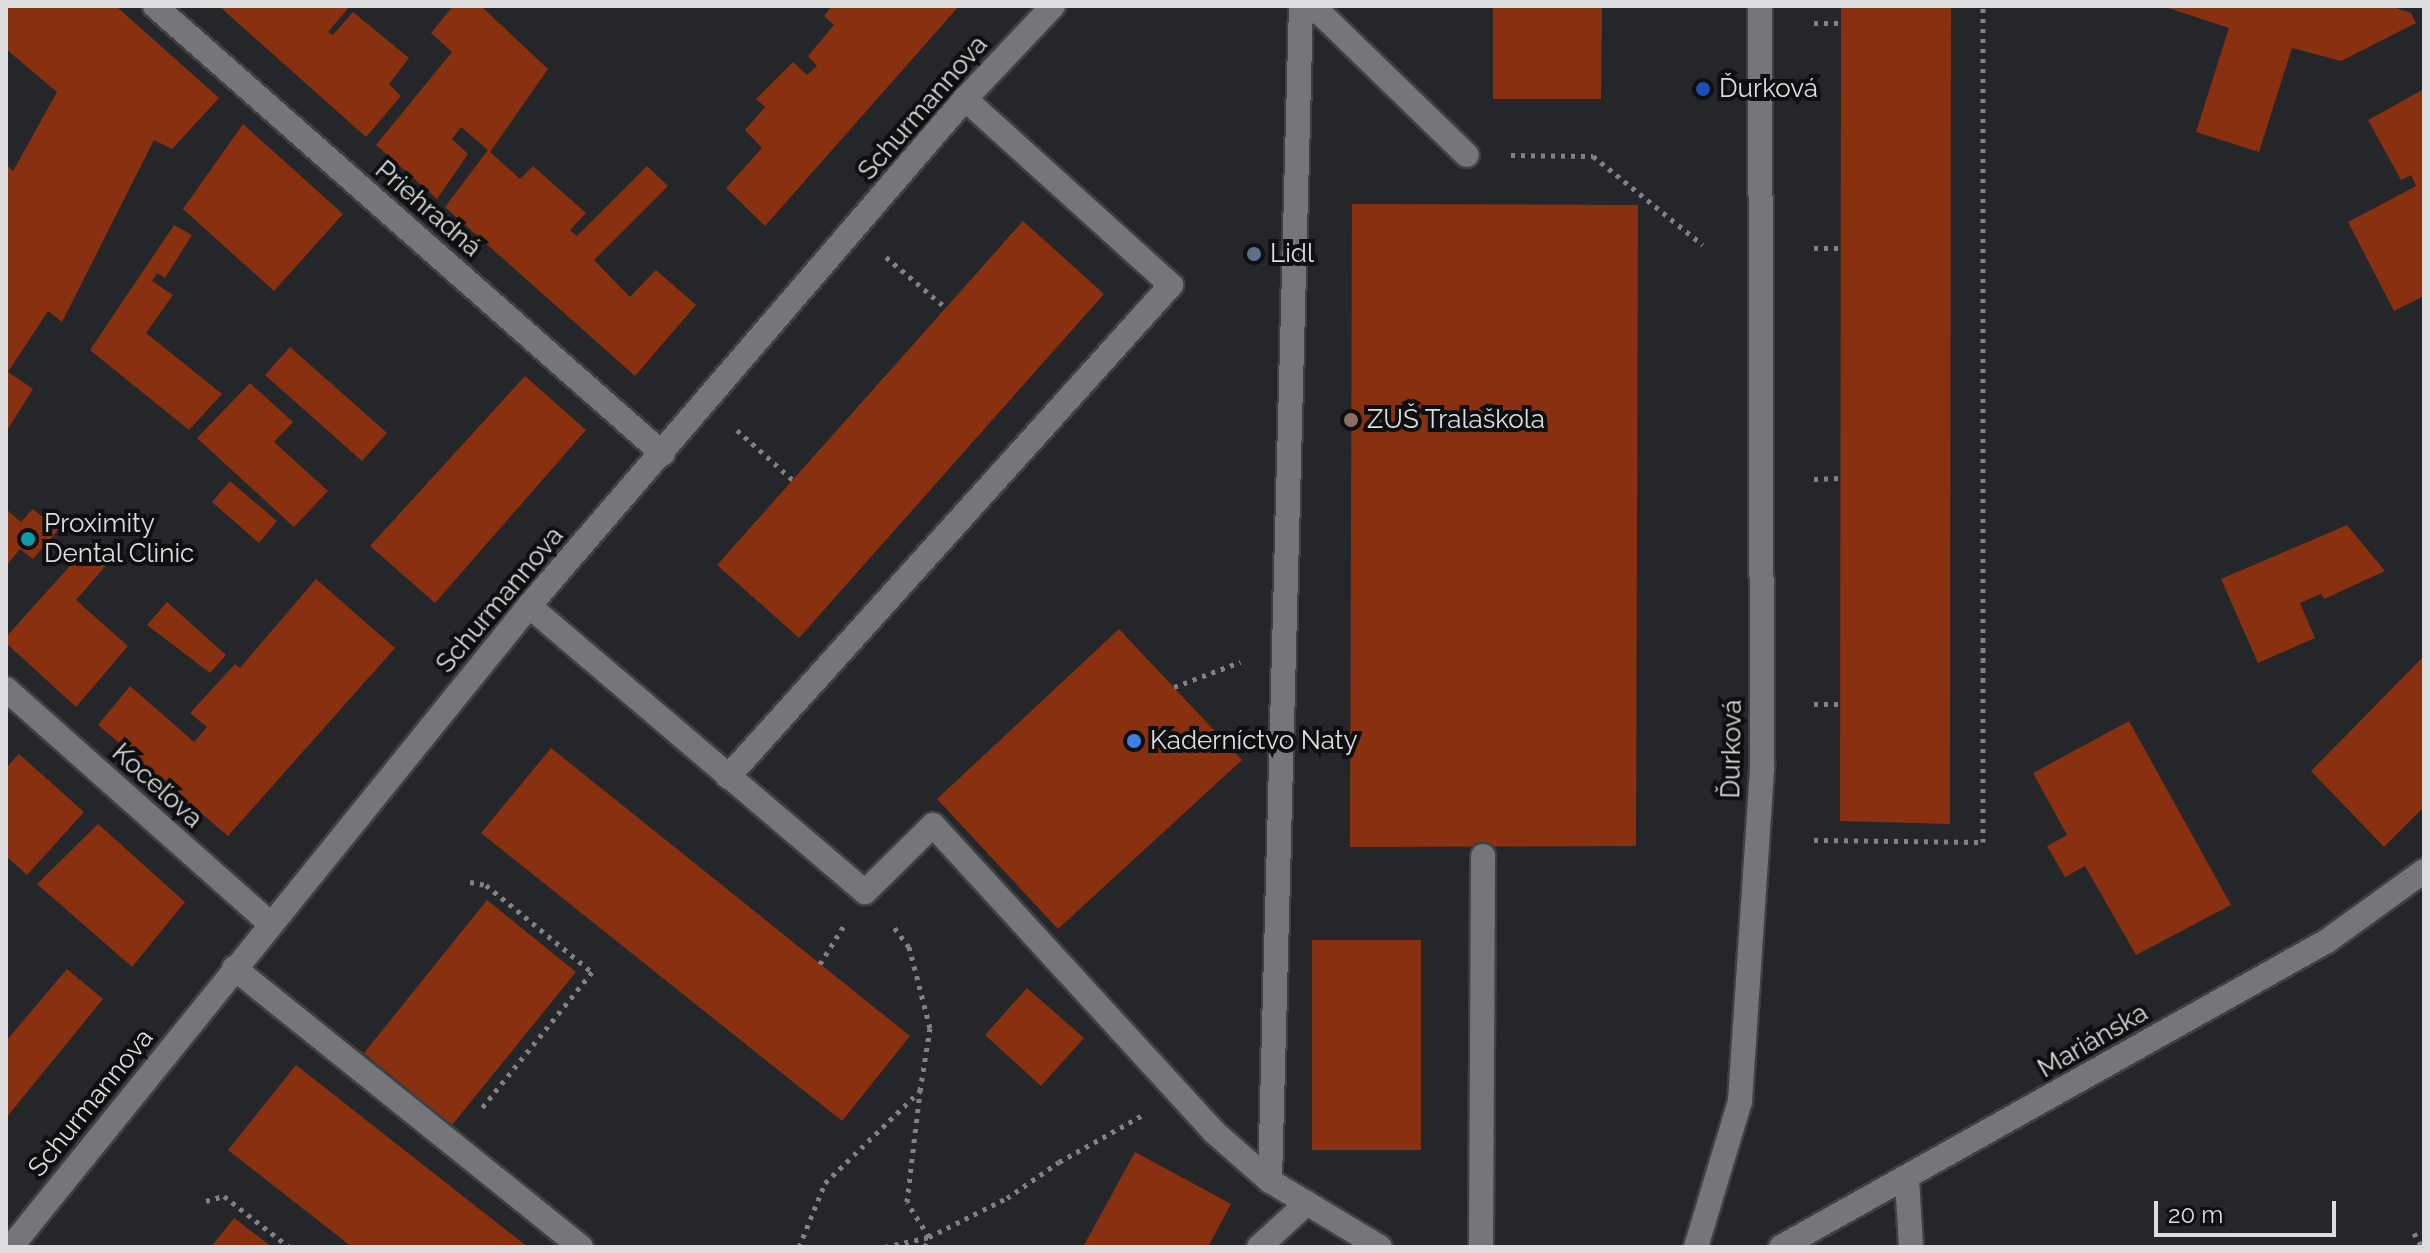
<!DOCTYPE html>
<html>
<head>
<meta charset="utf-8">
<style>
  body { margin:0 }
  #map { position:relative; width:2430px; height:1253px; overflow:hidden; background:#252629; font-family:Raleway,sans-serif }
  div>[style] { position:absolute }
  .building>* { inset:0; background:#883010 }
  .path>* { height:5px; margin-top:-2.5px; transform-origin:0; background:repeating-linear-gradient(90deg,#818285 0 4px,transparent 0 10px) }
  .roads { filter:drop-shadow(2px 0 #404043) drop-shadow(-2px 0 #404043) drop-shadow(0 2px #404043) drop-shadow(0 -2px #404043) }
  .minor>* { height:24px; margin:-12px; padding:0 12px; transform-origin:12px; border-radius:12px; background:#75767b }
  .dots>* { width:22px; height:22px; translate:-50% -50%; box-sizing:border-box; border:4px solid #0e0f11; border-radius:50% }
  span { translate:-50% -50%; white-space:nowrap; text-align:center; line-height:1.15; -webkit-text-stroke:8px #0e0f11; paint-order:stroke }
  .poi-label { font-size:26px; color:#dddde0 }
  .left { translate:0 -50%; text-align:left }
  .street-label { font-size:26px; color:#dddde0 }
  .frame { position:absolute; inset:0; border:8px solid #dddde0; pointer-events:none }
  .scale { position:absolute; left:2154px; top:1201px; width:182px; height:36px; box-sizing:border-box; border:4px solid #dddde0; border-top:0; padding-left:10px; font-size:24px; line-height:28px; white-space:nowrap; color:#dddde0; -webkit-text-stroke:6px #0e0f11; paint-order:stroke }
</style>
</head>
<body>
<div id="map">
  <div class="building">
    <i style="clip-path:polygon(6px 6px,116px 6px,219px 98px,172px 149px,154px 140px,62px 322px,48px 311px,8px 372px,33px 389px,6px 432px,6px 164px,13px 171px,57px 92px,6px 49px)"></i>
    <i style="clip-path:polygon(219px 6px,350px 6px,328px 32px,333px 35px,353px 12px,409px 58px,389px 84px,401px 96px,366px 137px)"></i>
    <i style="clip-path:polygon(453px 6px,481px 6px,548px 69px,490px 152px,520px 179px,533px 166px,586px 213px,570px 230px,577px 236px,647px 166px,668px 186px,594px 260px,630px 297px,656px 270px,696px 305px,635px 376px,445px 207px,488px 150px,461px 127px,452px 139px,468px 154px,437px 199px,376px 145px,452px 52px,431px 33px)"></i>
    <i style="clip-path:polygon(832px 6px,959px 6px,765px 226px,726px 188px,762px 148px,745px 130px,765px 107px,756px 99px,793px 62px,807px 75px,817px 66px,808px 56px,834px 25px,824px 16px)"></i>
    <i style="clip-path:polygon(1493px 6px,1602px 6px,1601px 99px,1493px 99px)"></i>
    <i style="clip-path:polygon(1841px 6px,1951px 6px,1950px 824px,1840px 821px)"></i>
    <i style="clip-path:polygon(2162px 6px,2390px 6px,2411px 13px,2416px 23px,2341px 61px,2292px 48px,2259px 152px,2196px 132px,2229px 28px)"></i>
    <i style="clip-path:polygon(2424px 89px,2424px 296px,2394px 311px,2348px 222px,2416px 186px,2411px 175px,2401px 180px,2368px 120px)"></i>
    <i style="clip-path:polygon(243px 124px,343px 214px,274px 291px,183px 209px)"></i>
    <i style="clip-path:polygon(1352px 204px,1638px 205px,1636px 846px,1350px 847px)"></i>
    <i style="clip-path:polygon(1023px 221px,1104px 294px,799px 638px,717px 565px)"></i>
    <i style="clip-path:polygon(174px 225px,192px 235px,165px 278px,157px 273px,152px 281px,173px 295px,146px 333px,222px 394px,189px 430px,90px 350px)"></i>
    <i style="clip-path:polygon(290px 347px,387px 433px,362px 461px,265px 375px)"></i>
    <i style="clip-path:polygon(525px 376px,586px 430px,435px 603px,370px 546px)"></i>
    <i style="clip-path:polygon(250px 383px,293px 422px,274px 442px,328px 491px,294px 527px,197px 438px)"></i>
    <i style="clip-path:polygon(230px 481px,277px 521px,259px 543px,212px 502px)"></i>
    <i style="clip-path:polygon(6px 509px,21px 522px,33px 509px,58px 530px,33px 559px,20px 549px,6px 566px)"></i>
    <i style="clip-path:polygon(2347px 525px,2385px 571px,2324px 599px,2321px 594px,2300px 603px,2315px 638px,2258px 663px,2221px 579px)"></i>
    <i style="clip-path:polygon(95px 538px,115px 555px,76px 600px,128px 646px,76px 707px,6px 643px,6px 637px)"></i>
    <i style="clip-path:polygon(316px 579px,395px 648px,228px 836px,98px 725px,130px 686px,194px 742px,207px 727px,190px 713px,235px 664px,240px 668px)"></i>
    <i style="clip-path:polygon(167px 602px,226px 655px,210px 673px,147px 625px)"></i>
    <i style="clip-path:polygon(1119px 629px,1242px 760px,1058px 929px,937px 799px)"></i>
    <i style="clip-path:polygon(2424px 656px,2424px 807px,2384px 847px,2311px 771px)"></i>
    <i style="clip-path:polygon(2129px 721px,2231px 905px,2136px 955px,2085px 866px,2065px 877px,2047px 846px,2067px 835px,2033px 773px)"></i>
    <i style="clip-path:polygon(551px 748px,910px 1036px,842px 1121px,481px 833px)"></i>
    <i style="clip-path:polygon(19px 754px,84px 812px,27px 875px,6px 856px,6px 768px)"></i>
    <i style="clip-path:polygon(98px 824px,185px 902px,132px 967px,37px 884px)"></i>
    <i style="clip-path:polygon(487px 900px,576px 972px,452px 1125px,364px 1053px)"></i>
    <i style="clip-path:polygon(1312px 940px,1421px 940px,1421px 1150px,1312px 1150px)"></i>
    <i style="clip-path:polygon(67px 969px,103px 999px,6px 1118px,6px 1041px)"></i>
    <i style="clip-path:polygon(1027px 988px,1084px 1038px,1041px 1086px,985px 1035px)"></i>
    <i style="clip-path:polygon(296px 1065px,478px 1208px,528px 1247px,352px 1247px,228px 1150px)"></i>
    <i style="clip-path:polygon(1135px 1152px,1231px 1204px,1208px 1247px,1083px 1247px)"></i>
    <i style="clip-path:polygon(234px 1218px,272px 1247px,211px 1247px)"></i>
  </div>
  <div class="path">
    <i style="left:1814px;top:23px;width:27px"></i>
    <i style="left:1511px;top:155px;width:82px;rotate:0.7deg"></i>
    <i style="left:1593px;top:156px;width:141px;rotate:39deg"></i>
    <i style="left:1814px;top:248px;width:27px"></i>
    <i style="left:886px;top:257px;width:79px;rotate:40.4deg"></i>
    <i style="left:737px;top:430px;width:75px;rotate:41.8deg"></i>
    <i style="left:1814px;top:479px;width:27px;rotate:-2deg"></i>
    <i style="left:1174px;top:687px;width:71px;rotate:-20.7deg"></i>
    <i style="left:1814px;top:704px;width:26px"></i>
    <i style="left:1814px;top:840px;width:169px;rotate:0.7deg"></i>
    <i style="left:1983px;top:842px;width:836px;rotate:-90deg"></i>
    <i style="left:470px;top:882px;width:16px;rotate:11deg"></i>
    <i style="left:486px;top:885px;width:137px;rotate:39.4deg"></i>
    <i style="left:592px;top:972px;width:176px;rotate:129deg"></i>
    <i style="left:820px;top:964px;width:44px;rotate:-58.1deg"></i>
    <i style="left:2423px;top:1090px;width:1px"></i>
    <i style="left:206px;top:1201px;width:19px;rotate:-16deg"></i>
    <i style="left:224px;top:1196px;width:83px;rotate:38.1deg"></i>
    <i style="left:2414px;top:1233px;width:16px;rotate:60deg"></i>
    <i style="left:799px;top:1247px;width:69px;rotate:-67.9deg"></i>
    <i style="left:825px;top:1183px;width:132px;rotate:-44.1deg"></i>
    <i style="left:920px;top:1091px;width:64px;rotate:-81deg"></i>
    <i style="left:930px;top:1028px;width:84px;rotate:-104.5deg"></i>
    <i style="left:909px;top:947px;width:26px;rotate:-127deg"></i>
    <i style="left:885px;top:1247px;width:45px;rotate:-12.8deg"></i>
    <i style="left:929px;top:1237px;width:41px;rotate:-122.2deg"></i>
    <i style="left:907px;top:1202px;width:112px;rotate:-83.3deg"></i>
    <i style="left:925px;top:1247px;width:11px;rotate:-68deg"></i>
    <i style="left:929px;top:1237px;width:87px;rotate:-26.6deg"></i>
    <i style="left:1007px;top:1198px;width:63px;rotate:-34.7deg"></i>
    <i style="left:1059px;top:1162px;width:94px;rotate:-29.3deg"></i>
  </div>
  <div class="roads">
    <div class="minor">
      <i style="left:155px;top:6px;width:677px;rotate:41.41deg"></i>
      <i style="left:1313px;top:6px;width:214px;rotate:44.1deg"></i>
      <i style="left:529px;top:606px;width:441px;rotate:40.4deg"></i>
      <i style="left:865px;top:892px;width:95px;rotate:-44.6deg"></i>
      <i style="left:933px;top:825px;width:415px;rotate:47.5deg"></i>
      <i style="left:1213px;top:1131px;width:76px;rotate:41.3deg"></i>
      <i style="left:1270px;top:1181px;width:128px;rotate:31deg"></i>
      <i style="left:6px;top:689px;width:354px;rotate:41.6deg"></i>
      <i style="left:728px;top:777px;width:662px;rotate:-48deg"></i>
      <i style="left:1171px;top:285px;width:278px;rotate:-137.9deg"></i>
      <i style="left:234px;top:968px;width:445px;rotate:38.8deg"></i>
      <i style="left:1907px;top:1179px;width:68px;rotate:86.6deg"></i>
      <i style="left:1270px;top:1181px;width:1175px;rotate:-88.49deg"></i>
      <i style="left:11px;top:1247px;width:824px;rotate:-51.06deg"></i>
      <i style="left:529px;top:606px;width:669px;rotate:-49.31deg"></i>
      <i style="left:965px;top:99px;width:128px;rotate:-46.6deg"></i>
      <i style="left:1259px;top:1247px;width:65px;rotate:-42.5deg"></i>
      <i style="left:1481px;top:1247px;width:391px;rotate:-89.7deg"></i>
      <i style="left:1696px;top:1247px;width:152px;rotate:-73.2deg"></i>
      <i style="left:1740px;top:1101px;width:336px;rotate:-86.2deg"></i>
      <i style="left:1762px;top:766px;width:760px;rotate:-90.15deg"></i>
      <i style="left:1781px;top:1247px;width:626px;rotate:-29.27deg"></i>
      <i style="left:2327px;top:941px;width:120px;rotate:-35.8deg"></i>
    </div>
  </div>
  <div class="dots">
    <i style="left:1703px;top:89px;background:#1a4fb4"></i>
    <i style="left:1254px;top:254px;background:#5c6f8a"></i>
    <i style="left:1351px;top:420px;background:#8d6e63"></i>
    <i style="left:28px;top:539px;background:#0f9aa8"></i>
    <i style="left:1134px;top:741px;background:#3f7fe0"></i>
  </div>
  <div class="poi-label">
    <span class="left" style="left:1719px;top:89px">Ďurková</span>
    <span class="left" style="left:1270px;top:254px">Lidl</span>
    <span class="left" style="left:1367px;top:420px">ZUŠ Tralaškola</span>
    <span class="left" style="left:44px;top:539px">Proximity<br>Dental Clinic</span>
    <span class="left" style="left:1150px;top:741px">Kaderníctvo Naty</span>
  </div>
  <div class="street-label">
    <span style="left:923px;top:108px;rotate:-49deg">Schurmannova</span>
    <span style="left:428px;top:209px;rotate:41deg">Priehradná</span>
    <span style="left:500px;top:600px;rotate:-50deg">Schurmannova</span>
    <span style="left:1732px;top:749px;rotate:-89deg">Ďurková</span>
    <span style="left:157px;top:786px;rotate:42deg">Koceľova</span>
    <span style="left:2093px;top:1041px;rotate:-30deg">Mariánska</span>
    <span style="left:91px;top:1103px;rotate:-51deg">Schurmannova</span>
  </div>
  <div class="frame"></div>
  <div class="scale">20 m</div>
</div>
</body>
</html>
